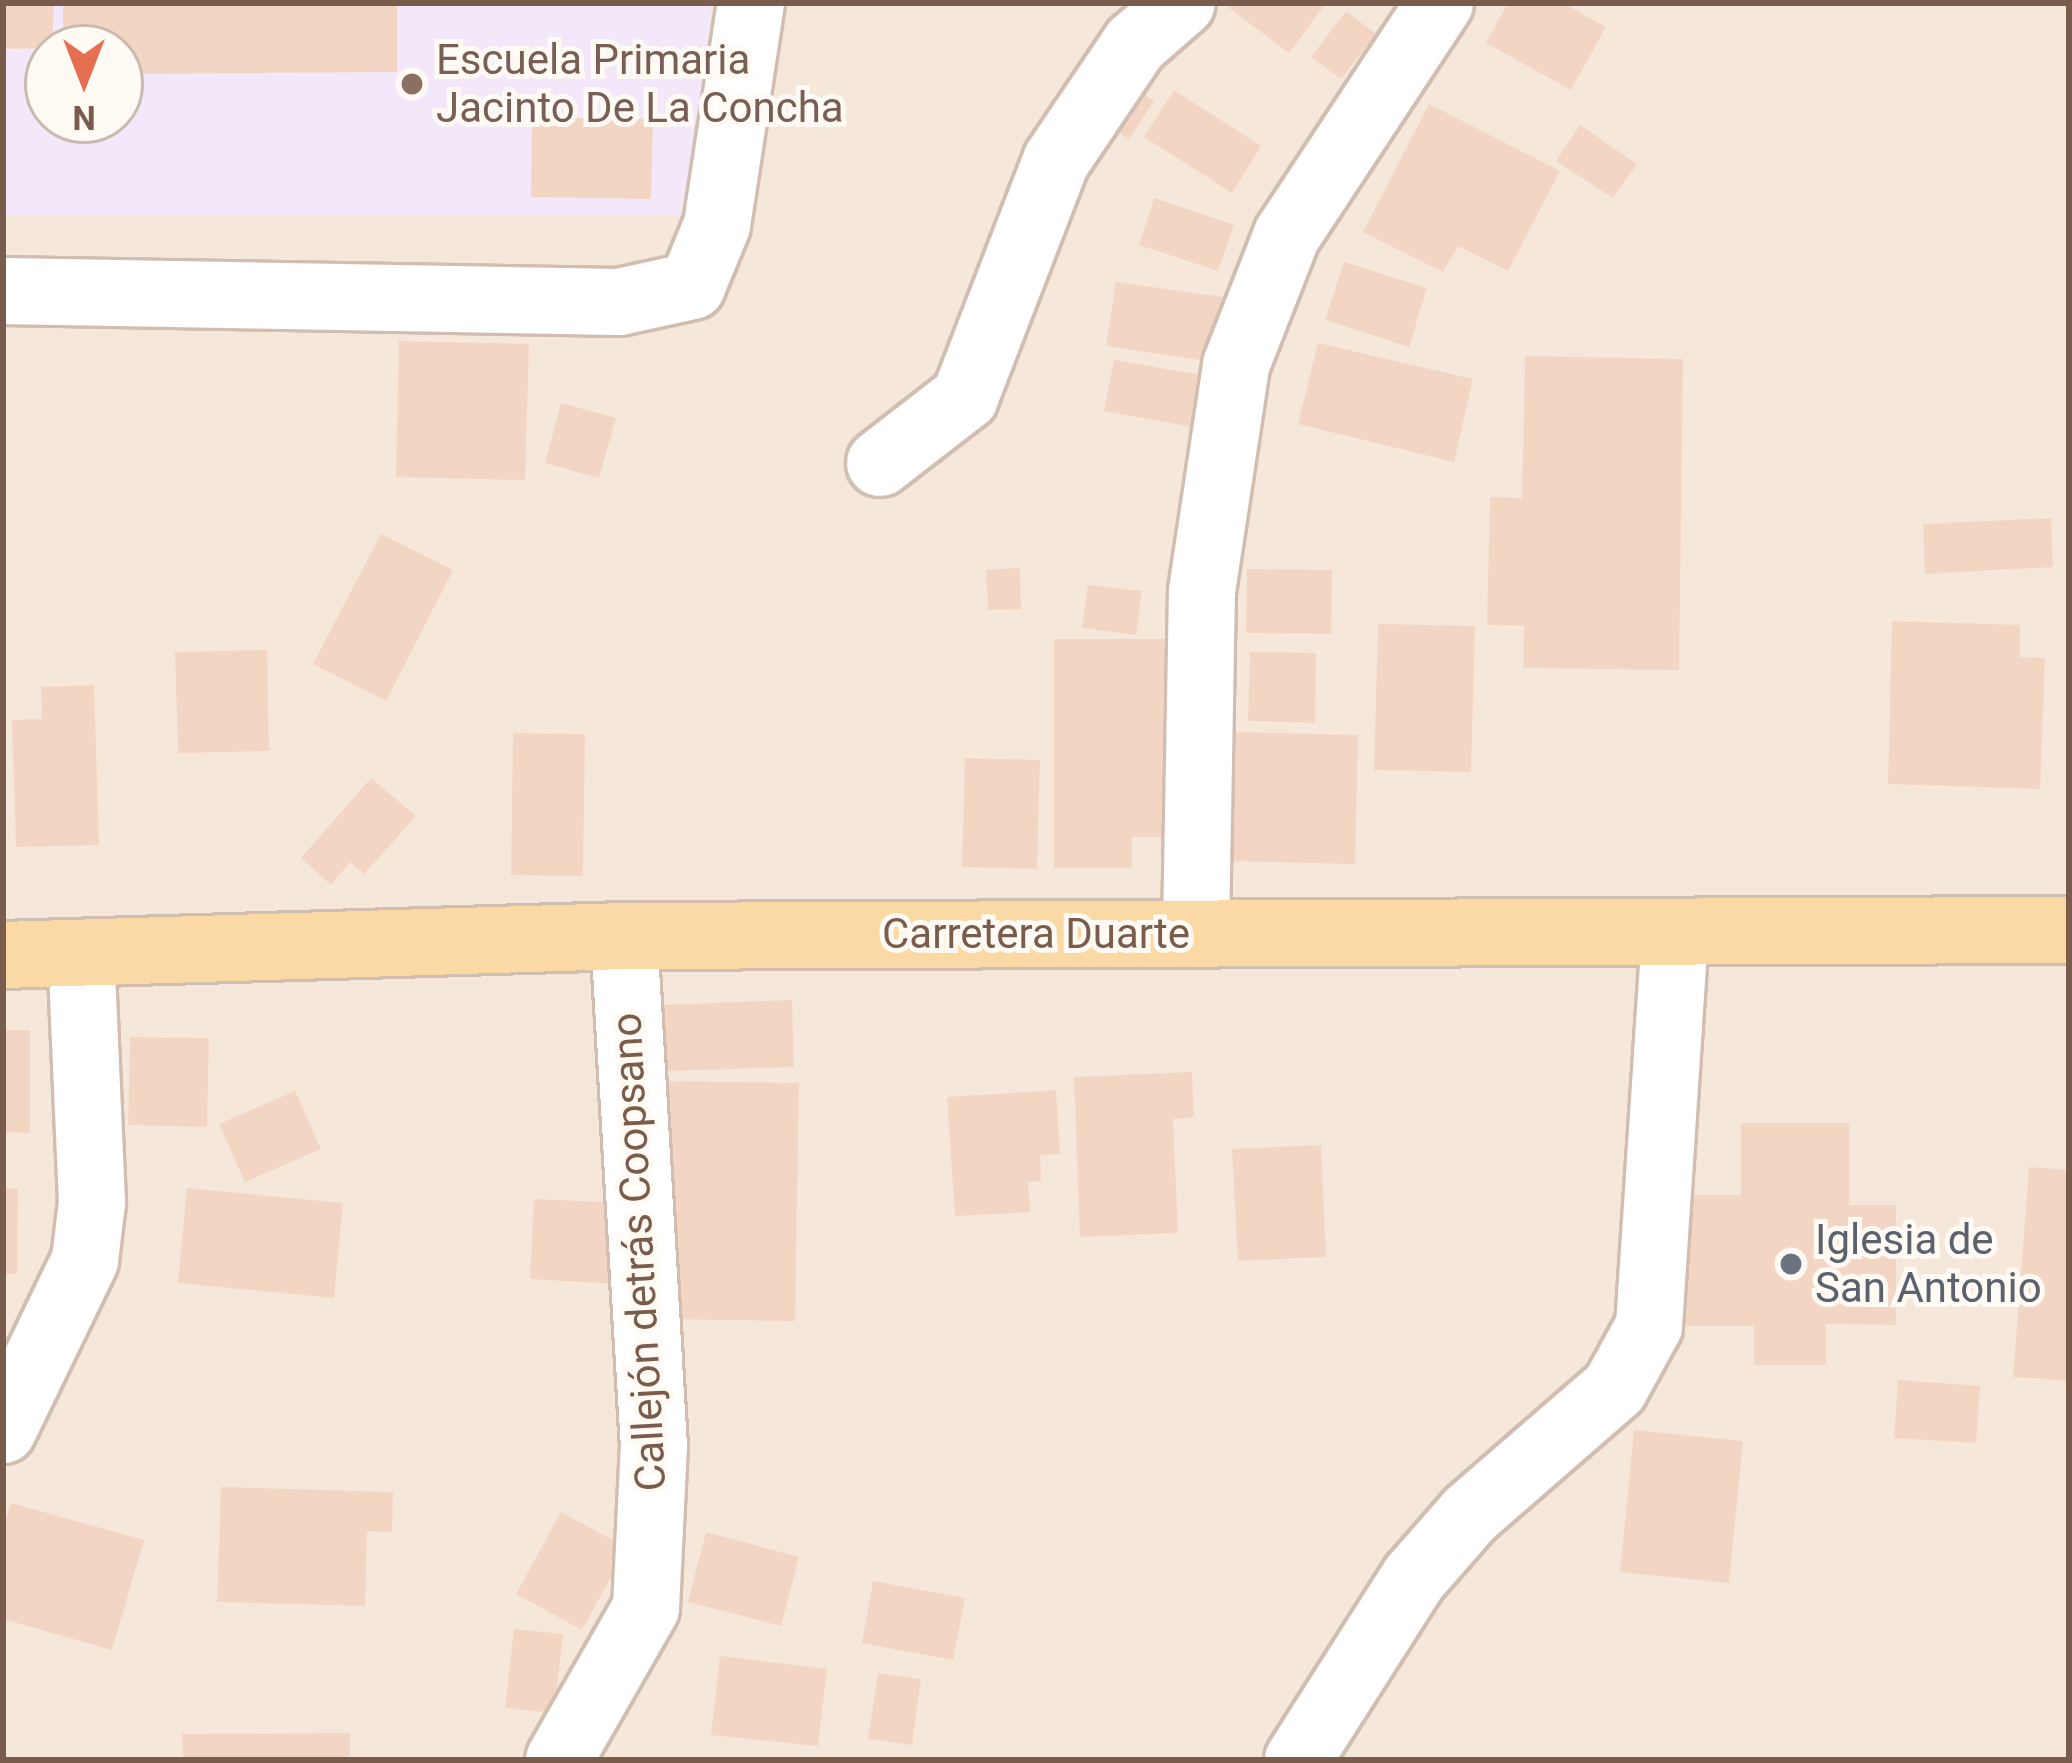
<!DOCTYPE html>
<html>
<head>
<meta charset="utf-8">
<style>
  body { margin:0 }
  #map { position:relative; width:2072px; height:1763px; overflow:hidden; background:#fdf6ec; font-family:Roboto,sans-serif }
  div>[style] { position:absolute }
  .residential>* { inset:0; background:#f5e8da }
  .education>* { inset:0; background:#f3e8fa }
  .building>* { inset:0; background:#f3d5c3 }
  .roads { filter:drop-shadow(3px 0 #d1beb0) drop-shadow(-3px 0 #d1beb0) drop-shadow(0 3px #d1beb0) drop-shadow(0 -3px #d1beb0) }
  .minor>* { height:66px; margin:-33px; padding:0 33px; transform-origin:33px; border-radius:33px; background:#fff }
  .major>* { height:66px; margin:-33px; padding:0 33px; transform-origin:33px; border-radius:33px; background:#fbd9a5 }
  .dots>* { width:33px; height:33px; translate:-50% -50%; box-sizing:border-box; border:6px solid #fffaf3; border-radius:50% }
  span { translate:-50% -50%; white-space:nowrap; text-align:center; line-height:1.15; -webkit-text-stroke:10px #fffaf3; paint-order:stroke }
  .education-label { font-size:42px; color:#785e54 }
  .left { translate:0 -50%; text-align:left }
  .street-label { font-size:42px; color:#7a5c4d }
  .worship-label { font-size:42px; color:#5b616d }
  .frame { position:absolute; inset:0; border:6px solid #7a5c4d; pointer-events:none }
  .north { position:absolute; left:24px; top:24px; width:120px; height:120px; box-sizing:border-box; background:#fffaf3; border:3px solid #cabbb1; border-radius:50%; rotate:180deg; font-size:33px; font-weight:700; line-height:48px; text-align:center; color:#7a5c4d }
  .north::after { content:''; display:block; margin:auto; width:42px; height:54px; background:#e76f51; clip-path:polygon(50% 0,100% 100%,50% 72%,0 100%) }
</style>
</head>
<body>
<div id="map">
  <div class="residential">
    <i style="clip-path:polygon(evenodd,3px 3px,2069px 3px,2069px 1760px,3px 1760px,3px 3px,48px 48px,120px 48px,120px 120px,48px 120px,48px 48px)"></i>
  </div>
  <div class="education">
    <i style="clip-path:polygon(evenodd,3px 3px,712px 3px,690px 215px,3px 215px,3px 3px,48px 48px,120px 48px,120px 120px,48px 120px,48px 48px)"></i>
  </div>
  <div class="building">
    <i style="clip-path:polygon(3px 3px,54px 3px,52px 48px,3px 49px)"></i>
    <i style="clip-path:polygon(63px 3px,397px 3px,397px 72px,120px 74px,120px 48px,63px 48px)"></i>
    <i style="clip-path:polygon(1232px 3px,1326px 3px,1289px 53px,1229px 8px)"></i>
    <i style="clip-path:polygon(1508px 3px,1563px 3px,1606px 27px,1571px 90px,1486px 43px)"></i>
    <i style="clip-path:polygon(1346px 11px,1376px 34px,1341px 79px,1311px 57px)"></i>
    <i style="clip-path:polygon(1126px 82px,1154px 101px,1129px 139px,1101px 121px)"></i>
    <i style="clip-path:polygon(1174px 90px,1261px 146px,1232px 193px,1144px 137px)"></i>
    <i style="clip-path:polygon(1429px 104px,1560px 171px,1508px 271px,1458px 246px,1443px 272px,1363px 232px)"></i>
    <i style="clip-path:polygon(532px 117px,653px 119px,651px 199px,531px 197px)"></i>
    <i style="clip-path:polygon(1580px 125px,1637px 164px,1613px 198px,1556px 161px)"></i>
    <i style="clip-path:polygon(1154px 198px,1234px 225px,1218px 271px,1139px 245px)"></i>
    <i style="clip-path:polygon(1344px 262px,1427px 288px,1409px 347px,1325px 320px)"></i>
    <i style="clip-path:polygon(1116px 282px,1223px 297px,1213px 362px,1106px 346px)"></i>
    <i style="clip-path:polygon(399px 341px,529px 344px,525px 480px,396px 477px)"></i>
    <i style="clip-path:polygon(1318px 343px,1473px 379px,1454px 462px,1298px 424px)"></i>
    <i style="clip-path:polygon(1525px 356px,1683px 359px,1679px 670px,1523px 668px,1524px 626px,1487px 625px,1490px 497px,1522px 498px)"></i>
    <i style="clip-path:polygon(1114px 360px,1207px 376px,1198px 428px,1104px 411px)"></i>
    <i style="clip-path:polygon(561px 403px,616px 418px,599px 478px,545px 463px)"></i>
    <i style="clip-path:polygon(2051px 518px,2053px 567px,1925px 574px,1923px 524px)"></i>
    <i style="clip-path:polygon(381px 534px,453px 570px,386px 701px,313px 664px)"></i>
    <i style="clip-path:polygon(1020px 568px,1021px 609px,988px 610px,986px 570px)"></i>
    <i style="clip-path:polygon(1247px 569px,1332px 570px,1331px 634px,1246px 633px)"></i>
    <i style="clip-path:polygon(1088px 585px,1142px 591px,1136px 635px,1082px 628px)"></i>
    <i style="clip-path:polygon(1892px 621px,2020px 625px,2020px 657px,2045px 658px,2040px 789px,1888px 784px)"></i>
    <i style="clip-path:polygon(1378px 624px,1475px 626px,1471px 772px,1374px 770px)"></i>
    <i style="clip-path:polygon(1054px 639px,1173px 639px,1173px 837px,1132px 837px,1132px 868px,1054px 868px)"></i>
    <i style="clip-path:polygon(267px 650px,269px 751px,178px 753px,175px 652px)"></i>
    <i style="clip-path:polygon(1250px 652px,1316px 653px,1315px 723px,1248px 721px)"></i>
    <i style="clip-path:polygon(94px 685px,99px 845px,16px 847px,12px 720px,42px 719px,41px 687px)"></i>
    <i style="clip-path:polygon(1236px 732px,1358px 735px,1355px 864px,1232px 861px)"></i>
    <i style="clip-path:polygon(513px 733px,585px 734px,583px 876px,511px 875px)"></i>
    <i style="clip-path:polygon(965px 758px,1040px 760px,1037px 869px,962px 867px)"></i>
    <i style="clip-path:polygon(371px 778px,416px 816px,364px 874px,350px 862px,331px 885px,301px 858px)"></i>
    <i style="clip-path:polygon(792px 1000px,794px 1067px,665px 1071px,662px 1005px)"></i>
    <i style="clip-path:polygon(3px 1030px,30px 1030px,30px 1133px,3px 1132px)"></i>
    <i style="clip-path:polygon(130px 1037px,209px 1038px,207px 1127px,128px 1125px)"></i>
    <i style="clip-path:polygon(1192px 1072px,1194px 1117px,1173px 1119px,1178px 1233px,1080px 1237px,1074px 1077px)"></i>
    <i style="clip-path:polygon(660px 1081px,799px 1083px,795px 1321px,656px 1319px)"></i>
    <i style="clip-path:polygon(1056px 1090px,1060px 1154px,1040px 1155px,1041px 1181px,1028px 1182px,1030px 1212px,955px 1216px,947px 1097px)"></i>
    <i style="clip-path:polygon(295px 1091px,321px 1149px,245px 1182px,219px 1124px)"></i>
    <i style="clip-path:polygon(1741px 1123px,1849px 1123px,1849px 1205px,1896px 1205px,1896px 1325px,1826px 1324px,1826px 1365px,1754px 1365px,1754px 1326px,1686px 1326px,1686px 1195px,1741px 1195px)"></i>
    <i style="clip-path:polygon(1321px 1145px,1326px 1257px,1238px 1261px,1232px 1149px)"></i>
    <i style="clip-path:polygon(2029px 1167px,2069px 1170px,2069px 1381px,2013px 1377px)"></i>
    <i style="clip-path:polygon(3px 1188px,18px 1189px,17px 1274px,3px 1274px)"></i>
    <i style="clip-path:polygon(187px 1188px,343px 1203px,334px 1298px,178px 1283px)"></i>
    <i style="clip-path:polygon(534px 1199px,623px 1203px,618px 1284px,530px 1279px)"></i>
    <i style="clip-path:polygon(1898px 1380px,1980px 1386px,1976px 1443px,1894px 1438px)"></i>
    <i style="clip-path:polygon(1634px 1430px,1743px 1441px,1729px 1583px,1620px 1572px)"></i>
    <i style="clip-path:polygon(221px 1487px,393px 1492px,392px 1532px,367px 1531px,365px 1606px,217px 1602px)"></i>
    <i style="clip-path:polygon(11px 1503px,144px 1540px,112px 1650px,3px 1619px,3px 1530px)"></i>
    <i style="clip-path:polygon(561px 1512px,627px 1548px,582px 1630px,516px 1594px)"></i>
    <i style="clip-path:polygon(706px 1532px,799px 1557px,781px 1626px,688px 1602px)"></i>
    <i style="clip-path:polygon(873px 1581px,965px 1598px,953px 1660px,862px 1643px)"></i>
    <i style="clip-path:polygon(514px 1629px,563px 1634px,554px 1713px,505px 1708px)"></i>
    <i style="clip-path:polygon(720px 1656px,827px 1669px,818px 1746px,711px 1735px)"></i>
    <i style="clip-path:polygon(878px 1673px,921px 1679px,912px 1745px,868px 1739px)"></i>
    <i style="clip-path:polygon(350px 1733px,350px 1760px,183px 1760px,182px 1734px)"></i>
  </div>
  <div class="roads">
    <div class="minor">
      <i style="left:3px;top:291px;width:616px;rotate:1.02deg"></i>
      <i style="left:619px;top:302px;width:75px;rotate:-12.4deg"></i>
      <i style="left:692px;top:286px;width:66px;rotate:-67.7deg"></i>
      <i style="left:717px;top:225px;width:225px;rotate:-81.3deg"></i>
      <i style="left:880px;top:463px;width:108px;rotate:-37.8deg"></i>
      <i style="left:965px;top:397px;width:253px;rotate:-68.9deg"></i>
      <i style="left:1056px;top:161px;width:141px;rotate:-56deg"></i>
      <i style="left:1135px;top:44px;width:62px;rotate:-41.1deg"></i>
      <i style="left:1196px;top:932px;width:341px;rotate:-89deg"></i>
      <i style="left:1202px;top:591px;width:229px;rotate:-81.4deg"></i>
      <i style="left:1236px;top:365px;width:140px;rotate:-68.6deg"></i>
      <i style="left:1287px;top:235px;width:278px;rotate:-56.6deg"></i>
      <i style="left:3px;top:1430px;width:189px;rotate:-64.2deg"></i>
      <i style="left:85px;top:1260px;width:58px;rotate:-83.1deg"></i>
      <i style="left:92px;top:1202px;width:249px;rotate:-92.5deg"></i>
      <i style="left:559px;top:1760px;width:175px;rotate:-60.2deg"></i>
      <i style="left:646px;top:1608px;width:161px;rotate:-87.2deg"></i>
      <i style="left:654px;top:1447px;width:512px;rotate:-93.36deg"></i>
      <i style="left:1298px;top:1760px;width:216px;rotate:-57.5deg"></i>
      <i style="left:1414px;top:1578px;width:85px;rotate:-48.8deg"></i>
      <i style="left:1470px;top:1514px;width:192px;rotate:-41deg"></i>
      <i style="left:1615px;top:1388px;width:71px;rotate:-61.3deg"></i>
      <i style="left:1649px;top:1326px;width:394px;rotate:-86.2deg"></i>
    </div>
    <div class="major">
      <i style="left:3px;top:955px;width:621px;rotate:-1.75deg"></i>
      <i style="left:624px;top:936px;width:1445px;rotate:-0.24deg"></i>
    </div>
  </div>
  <div class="dots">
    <i style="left:412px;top:84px;background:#8d6e63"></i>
    <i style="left:1791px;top:1264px;background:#6b7280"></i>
  </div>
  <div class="education-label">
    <span class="left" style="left:436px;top:84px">Escuela Primaria<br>Jacinto De La Concha</span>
  </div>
  <div class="street-label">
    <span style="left:1036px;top:934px">Carretera Duarte</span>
    <span style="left:639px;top:1252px;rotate:-93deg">Callejón detrás Coopsano</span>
  </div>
  <div class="worship-label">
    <span class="left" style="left:1815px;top:1264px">Iglesia de<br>San Antonio</span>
  </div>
  <div class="frame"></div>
  <div class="north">N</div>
</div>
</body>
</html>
